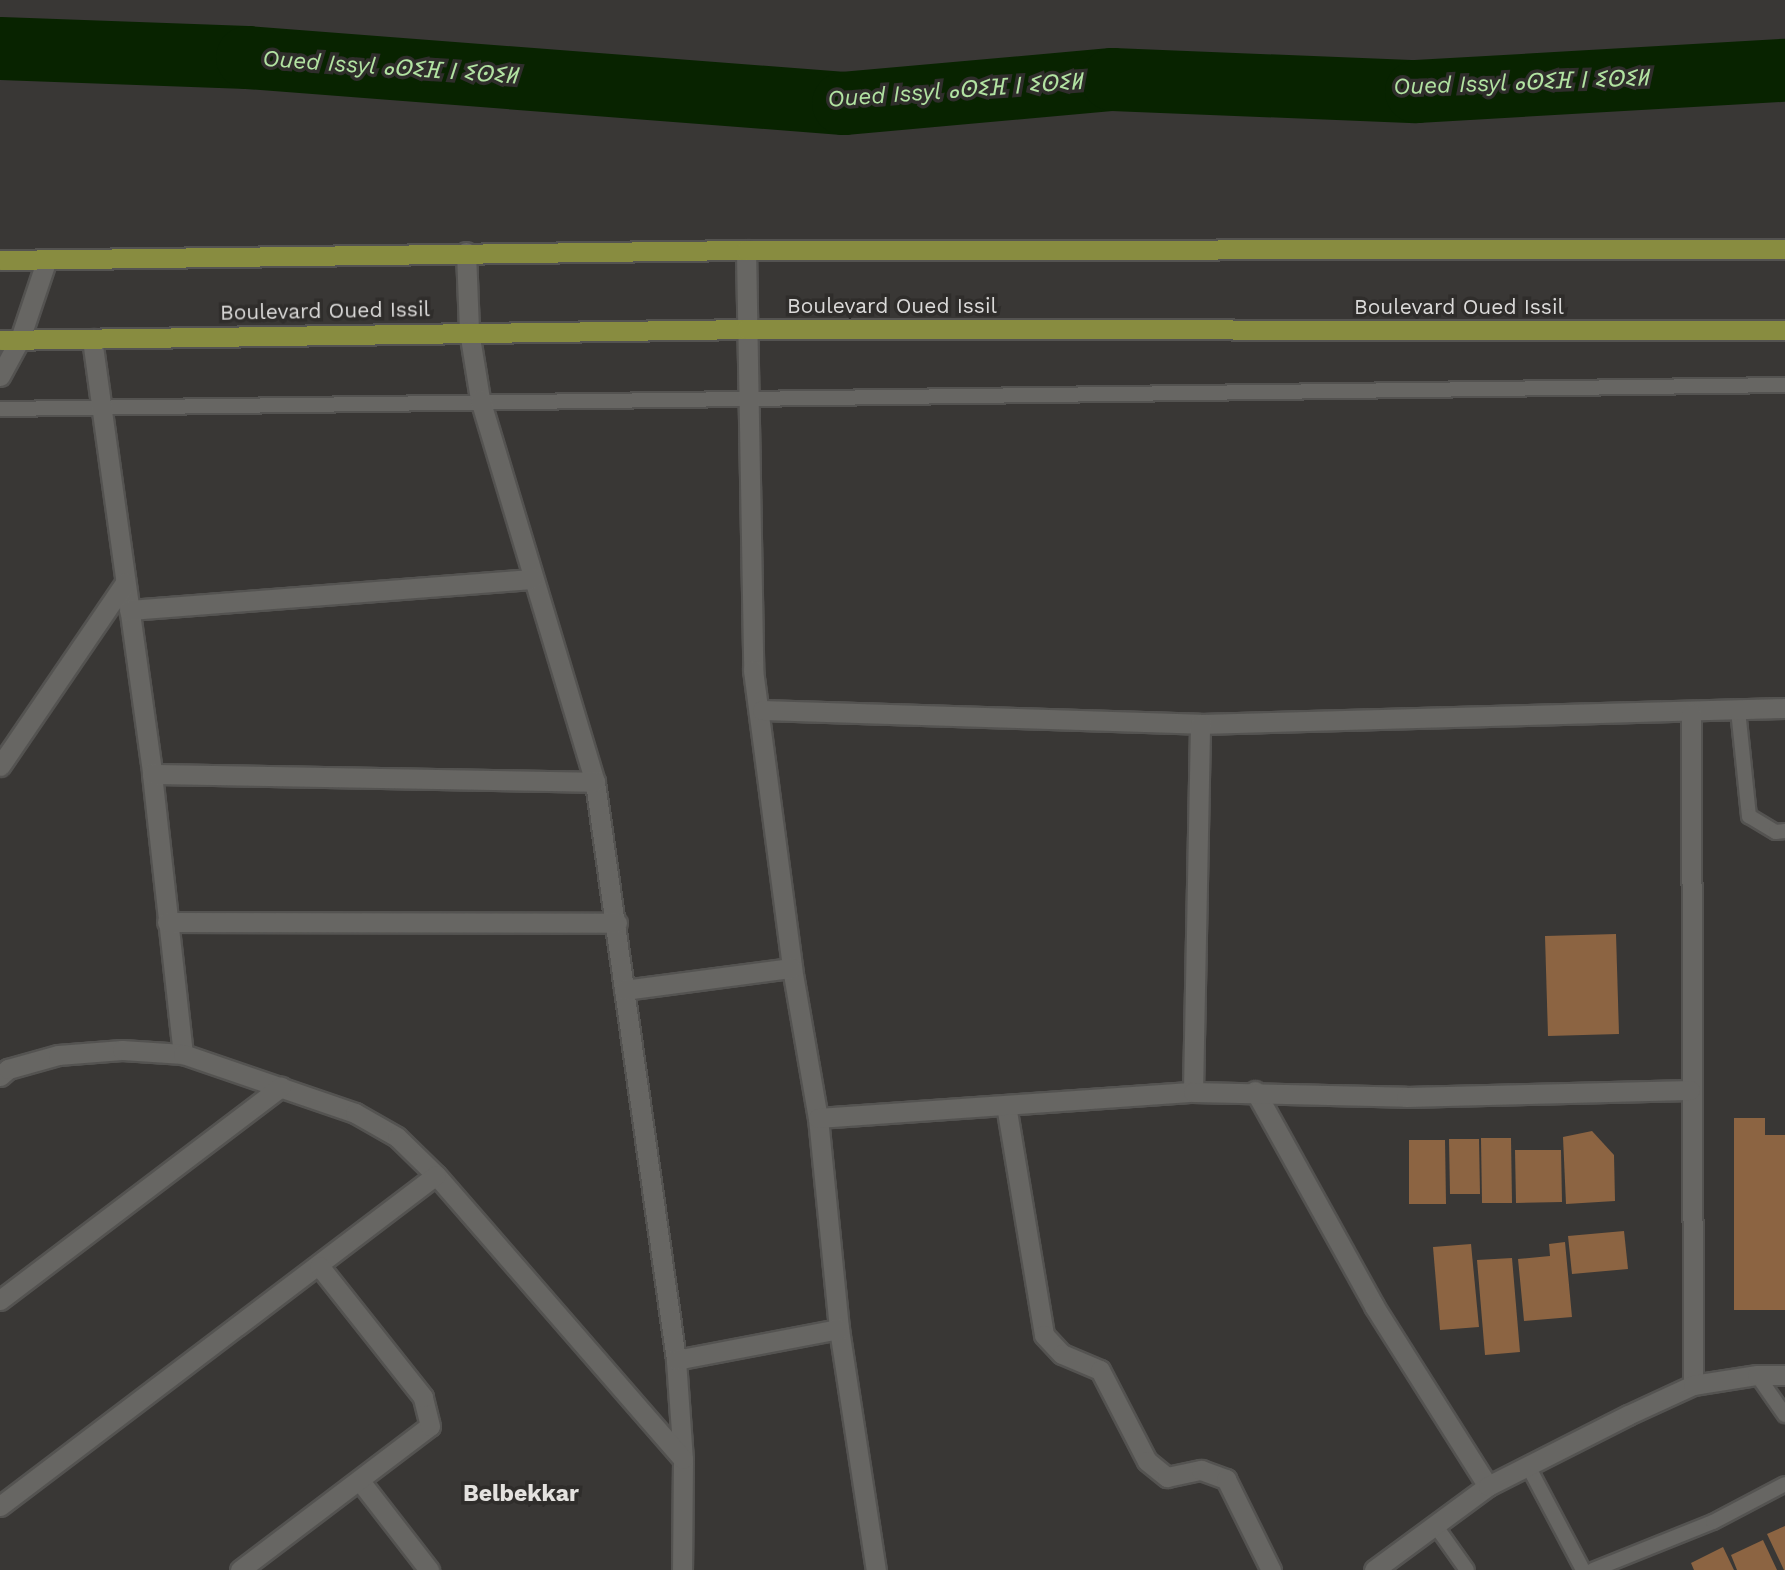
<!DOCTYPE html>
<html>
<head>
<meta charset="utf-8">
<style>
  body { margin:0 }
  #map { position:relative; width:1785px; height:1570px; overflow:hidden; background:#393735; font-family:"Work Sans","Noto Sans Tifinagh",sans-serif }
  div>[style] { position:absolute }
  .river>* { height:63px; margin:-31.5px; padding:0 31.5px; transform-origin:31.5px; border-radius:31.5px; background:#082300 }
  .building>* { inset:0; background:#8c6442 }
  .roads { filter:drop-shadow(2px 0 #545351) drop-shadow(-2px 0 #545351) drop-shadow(0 2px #545351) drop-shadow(0 -2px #545351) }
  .service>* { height:14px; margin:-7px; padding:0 7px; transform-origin:7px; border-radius:7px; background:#676663 }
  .pedestrian>* { height:19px; margin:-9.5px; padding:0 9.5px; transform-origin:9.5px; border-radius:9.5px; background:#676663 }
  .minor>* { height:19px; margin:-9.5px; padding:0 9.5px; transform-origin:9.5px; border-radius:9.5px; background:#676663 }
  .tertiary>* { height:19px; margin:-9.5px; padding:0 9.5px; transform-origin:9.5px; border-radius:9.5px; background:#676663 }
  .primary>* { height:19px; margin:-9.5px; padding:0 9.5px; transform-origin:9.5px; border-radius:9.5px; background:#888c40 }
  span { translate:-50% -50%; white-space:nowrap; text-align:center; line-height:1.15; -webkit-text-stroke:7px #2f2d2b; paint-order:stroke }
  .street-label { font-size:21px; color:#dbdad9 }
  .water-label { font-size:23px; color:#b2e3a2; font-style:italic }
  .neighbourhood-label { font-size:23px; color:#e4e2df; font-weight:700 }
</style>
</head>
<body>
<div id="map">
  <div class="river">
    <i style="left:0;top:48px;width:247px;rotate:2.1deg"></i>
    <i style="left:247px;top:57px;width:598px;rotate:4.41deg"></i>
    <i style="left:843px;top:103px;width:270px;rotate:-5.1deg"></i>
    <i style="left:1112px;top:79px;width:304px;rotate:2.3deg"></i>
    <i style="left:1416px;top:91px;width:370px;rotate:-3.3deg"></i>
  </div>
  <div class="building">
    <i style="clip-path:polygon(1616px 934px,1619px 1034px,1548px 1036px,1545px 936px)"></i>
    <i style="clip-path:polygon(1734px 1118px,1765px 1118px,1765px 1135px,1785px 1135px,1785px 1310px,1734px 1310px)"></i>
    <i style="clip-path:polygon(1592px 1131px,1614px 1155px,1615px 1201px,1566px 1204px,1563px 1137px)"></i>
    <i style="clip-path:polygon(1481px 1138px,1511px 1138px,1512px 1203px,1482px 1203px)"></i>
    <i style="clip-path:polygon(1449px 1139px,1479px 1139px,1480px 1194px,1450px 1194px)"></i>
    <i style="clip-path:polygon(1409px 1140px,1445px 1140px,1446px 1204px,1409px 1204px)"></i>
    <i style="clip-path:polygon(1515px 1150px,1561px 1150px,1562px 1202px,1516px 1203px)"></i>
    <i style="clip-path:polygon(1624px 1231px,1628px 1269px,1572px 1274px,1568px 1236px)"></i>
    <i style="clip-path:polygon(1565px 1242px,1572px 1317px,1524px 1321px,1518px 1259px,1550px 1256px,1549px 1244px)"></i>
    <i style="clip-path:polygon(1471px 1244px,1479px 1327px,1440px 1330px,1433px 1247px)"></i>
    <i style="clip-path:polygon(1512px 1258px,1520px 1352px,1485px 1355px,1477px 1260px)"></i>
    <i style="clip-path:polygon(1785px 1526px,1785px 1570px,1784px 1570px,1767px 1534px)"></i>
    <i style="clip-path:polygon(1763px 1540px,1777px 1570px,1737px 1570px,1731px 1555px)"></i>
    <i style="clip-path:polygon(1723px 1547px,1734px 1570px,1694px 1570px,1691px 1563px)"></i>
  </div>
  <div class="roads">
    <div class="service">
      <i style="left:0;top:409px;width:1785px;rotate:-0.77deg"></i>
      <i style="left:1738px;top:710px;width:107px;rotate:84.1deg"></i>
      <i style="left:1749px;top:816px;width:31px;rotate:31deg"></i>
      <i style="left:1776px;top:832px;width:9px;rotate:-6deg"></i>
      <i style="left:1757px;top:1375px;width:49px;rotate:55deg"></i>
      <i style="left:1528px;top:1466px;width:118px;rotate:62.1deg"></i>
      <i style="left:1435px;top:1525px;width:55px;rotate:54.6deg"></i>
      <i style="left:1593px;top:1570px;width:129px;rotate:-21.8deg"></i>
      <i style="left:1713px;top:1522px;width:81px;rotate:-27.8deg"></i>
    </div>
    <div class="pedestrian">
      <i style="left:360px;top:1481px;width:113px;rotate:52.2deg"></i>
    </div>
    <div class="minor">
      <i style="left:746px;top:250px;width:420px;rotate:89deg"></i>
      <i style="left:753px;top:670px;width:301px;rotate:82.5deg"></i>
      <i style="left:792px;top:968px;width:152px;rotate:80.2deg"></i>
      <i style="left:818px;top:1118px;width:212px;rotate:84.3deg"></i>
      <i style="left:839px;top:1329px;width:244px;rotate:81.3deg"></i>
      <i style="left:466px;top:252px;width:79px;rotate:87.8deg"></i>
      <i style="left:469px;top:331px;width:69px;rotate:80.8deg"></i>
      <i style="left:480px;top:399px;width:400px;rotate:73.3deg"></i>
      <i style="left:595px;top:782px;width:584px;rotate:82.02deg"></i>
      <i style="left:676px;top:1360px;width:99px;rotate:86deg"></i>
      <i style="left:683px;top:1459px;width:111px;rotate:90.5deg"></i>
      <i style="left:92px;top:339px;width:439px;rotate:82.1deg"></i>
      <i style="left:152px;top:774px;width:282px;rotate:83.7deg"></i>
      <i style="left:129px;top:610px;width:404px;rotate:-4.4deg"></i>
      <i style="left:762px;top:710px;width:438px;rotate:1.8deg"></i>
      <i style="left:1200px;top:724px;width:585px;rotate:-1.57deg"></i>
      <i style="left:1691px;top:713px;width:672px;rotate:89.83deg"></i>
      <i style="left:0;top:766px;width:222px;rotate:-55.7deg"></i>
      <i style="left:152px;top:774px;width:443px;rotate:1deg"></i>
      <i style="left:167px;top:922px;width:450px;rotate:0.1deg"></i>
      <i style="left:624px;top:990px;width:169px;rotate:-7.5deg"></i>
      <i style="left:0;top:1076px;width:11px;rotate:-41deg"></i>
      <i style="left:8px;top:1069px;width:52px;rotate:-15.6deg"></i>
      <i style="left:58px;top:1055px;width:64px;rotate:-4.5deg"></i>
      <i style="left:122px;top:1050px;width:61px;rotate:3.8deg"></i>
      <i style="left:183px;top:1054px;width:182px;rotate:18.9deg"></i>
      <i style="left:355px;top:1113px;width:48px;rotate:29.7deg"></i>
      <i style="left:397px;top:1137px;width:54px;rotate:44.3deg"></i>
      <i style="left:436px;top:1175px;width:376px;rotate:49deg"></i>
      <i style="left:1255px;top:1091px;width:246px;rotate:61deg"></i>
      <i style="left:1374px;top:1306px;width:213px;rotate:57.7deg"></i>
      <i style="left:1193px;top:1092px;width:368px;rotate:-88.9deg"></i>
      <i style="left:1006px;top:1105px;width:233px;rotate:80.6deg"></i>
      <i style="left:1044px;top:1335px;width:26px;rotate:47deg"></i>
      <i style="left:1062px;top:1354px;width:41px;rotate:22.8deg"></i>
      <i style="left:1100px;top:1370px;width:102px;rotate:62.7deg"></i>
      <i style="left:1147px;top:1461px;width:26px;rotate:39deg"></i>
      <i style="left:1167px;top:1477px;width:35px;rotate:-12deg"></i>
      <i style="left:1201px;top:1470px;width:27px;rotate:20deg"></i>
      <i style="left:1226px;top:1479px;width:102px;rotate:63.7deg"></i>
      <i style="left:818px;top:1118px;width:376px;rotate:-4deg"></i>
      <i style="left:1193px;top:1092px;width:213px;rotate:1.3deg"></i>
      <i style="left:1406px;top:1097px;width:284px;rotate:-1.4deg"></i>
      <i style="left:0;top:1300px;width:353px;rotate:-37.2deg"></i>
      <i style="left:676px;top:1360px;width:166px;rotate:-10.8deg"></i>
      <i style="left:0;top:1506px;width:547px;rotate:-37.2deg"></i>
      <i style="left:240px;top:1570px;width:238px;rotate:-37.2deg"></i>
      <i style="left:430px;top:1426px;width:30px;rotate:-104deg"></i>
      <i style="left:423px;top:1397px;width:167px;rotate:-128.4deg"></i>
      <i style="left:1374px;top:1570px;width:142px;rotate:-36.4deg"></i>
      <i style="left:1488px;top:1486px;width:157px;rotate:-26.9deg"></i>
      <i style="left:1628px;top:1415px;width:72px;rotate:-24.8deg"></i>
      <i style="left:1693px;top:1385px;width:65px;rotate:-8.9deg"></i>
      <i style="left:1757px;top:1375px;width:28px"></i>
    </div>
    <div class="tertiary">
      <i style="left:0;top:376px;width:42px;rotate:-61.6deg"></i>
      <i style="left:20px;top:339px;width:84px;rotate:-71.4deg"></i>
    </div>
    <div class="primary">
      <i style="left:0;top:260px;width:746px;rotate:-0.77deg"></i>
      <i style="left:746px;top:250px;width:1039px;rotate:-0.06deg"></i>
      <i style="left:0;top:340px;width:746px;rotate:-0.84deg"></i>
      <i style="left:746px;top:329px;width:1039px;rotate:0.06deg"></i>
    </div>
  </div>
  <div class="street-label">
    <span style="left:892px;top:306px">Boulevard Oued Issil</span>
    <span style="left:1459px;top:307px">Boulevard Oued Issil</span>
    <span style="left:325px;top:311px;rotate:-1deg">Boulevard Oued Issil</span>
  </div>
  <div class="water-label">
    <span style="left:390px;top:68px;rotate:4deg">Oued Issyl ⴰⵙⵉⴼ ⵏ ⵉⵙⵉⵍ</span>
    <span style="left:1521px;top:83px;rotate:-2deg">Oued Issyl ⴰⵙⵉⴼ ⵏ ⵉⵙⵉⵍ</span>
    <span style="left:955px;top:91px;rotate:-4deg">Oued Issyl ⴰⵙⵉⴼ ⵏ ⵉⵙⵉⵍ</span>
  </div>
  <div class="neighbourhood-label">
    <span style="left:521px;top:1494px">Belbekkar</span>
  </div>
</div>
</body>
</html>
